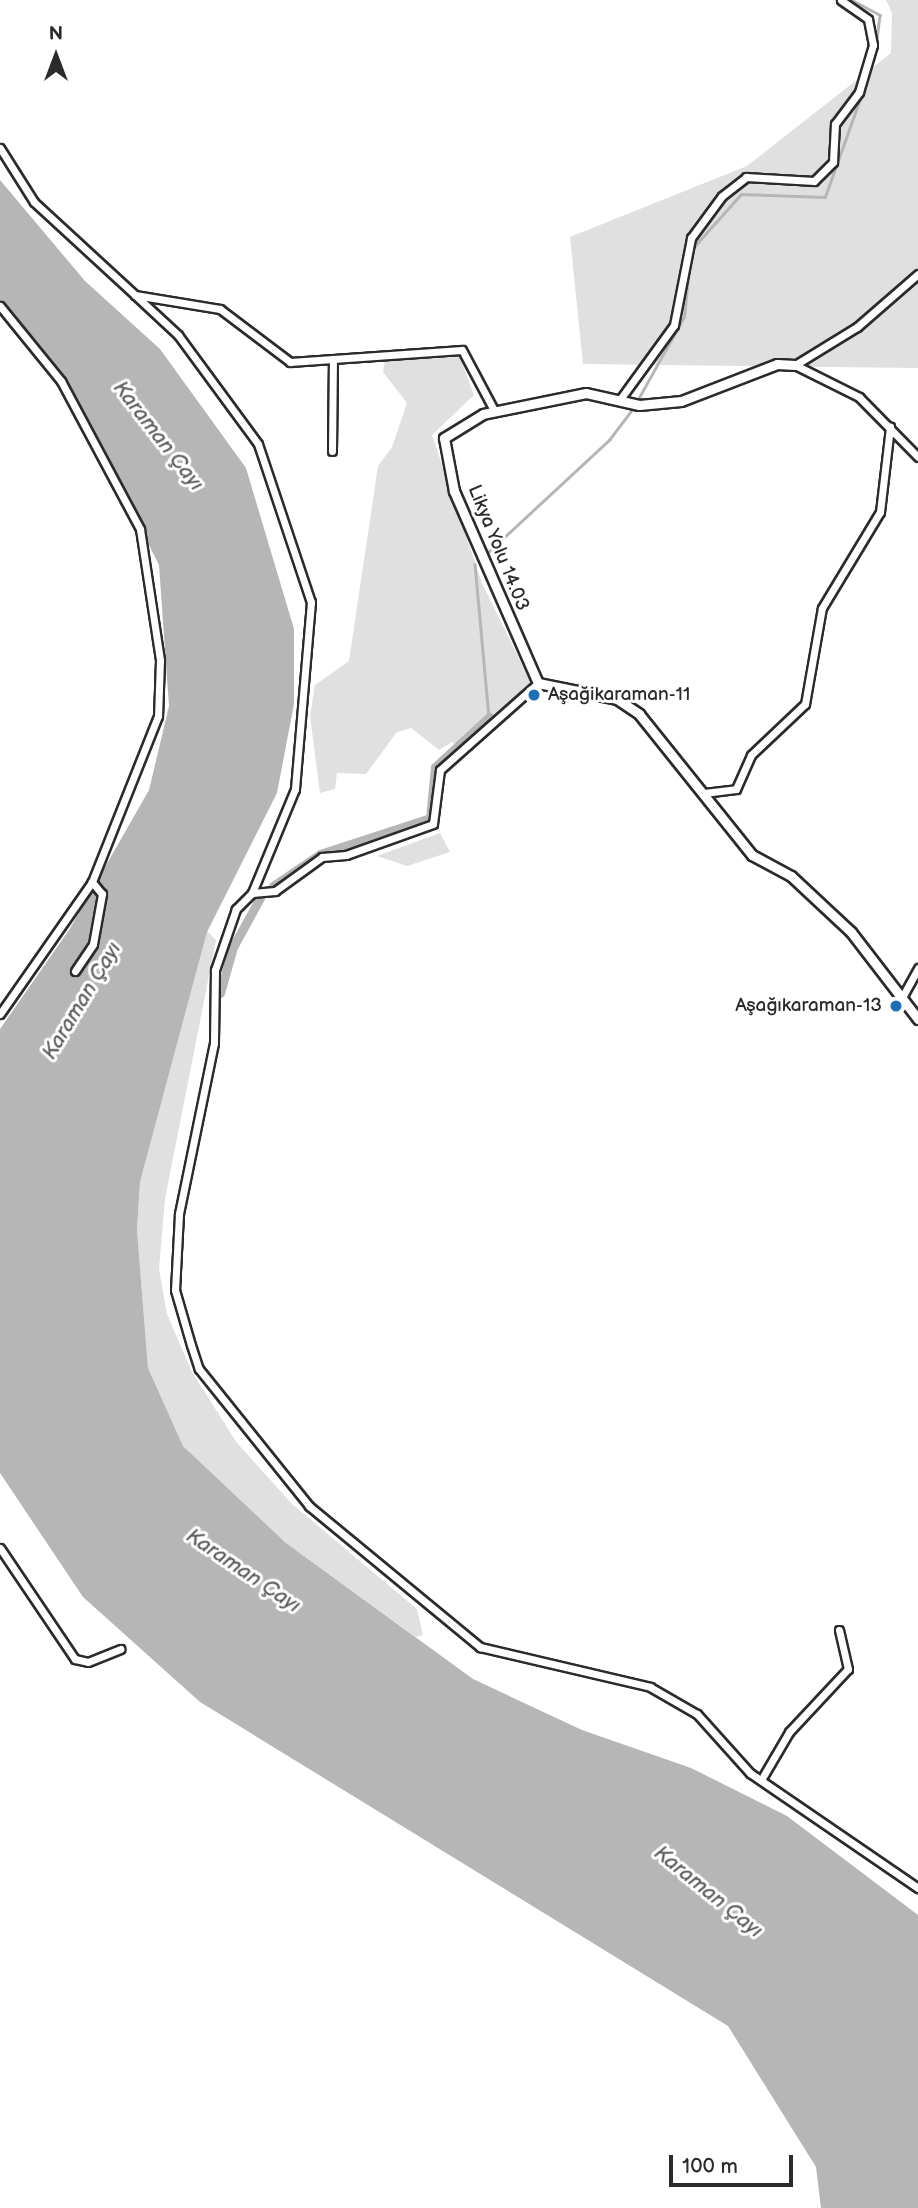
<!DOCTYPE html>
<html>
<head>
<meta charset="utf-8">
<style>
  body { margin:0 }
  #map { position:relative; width:918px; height:2208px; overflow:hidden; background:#fff; font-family:"Balsamiq Sans",sans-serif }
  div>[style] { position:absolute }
  .green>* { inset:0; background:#e0e0e0 }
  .water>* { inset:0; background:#b6b6b6 }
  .stream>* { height:2.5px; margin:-1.25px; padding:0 1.25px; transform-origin:1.25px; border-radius:1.25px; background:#b6b6b6 }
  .canal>* { height:9px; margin:-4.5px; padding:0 4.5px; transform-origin:4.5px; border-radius:4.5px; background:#b6b6b6 }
  .roads { filter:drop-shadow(2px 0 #2b2b2b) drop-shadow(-2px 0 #2b2b2b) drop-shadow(0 2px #2b2b2b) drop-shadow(0 -2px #2b2b2b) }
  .minor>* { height:7px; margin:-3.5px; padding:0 3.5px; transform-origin:3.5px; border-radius:3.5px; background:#fff }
  .tertiary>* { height:9px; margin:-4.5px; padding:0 4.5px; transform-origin:4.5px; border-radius:4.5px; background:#fff }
  .dots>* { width:19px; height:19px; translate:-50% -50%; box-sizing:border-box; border:4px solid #fff; border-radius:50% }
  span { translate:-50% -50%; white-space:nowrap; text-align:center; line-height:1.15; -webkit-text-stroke:6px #fff; paint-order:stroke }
  .street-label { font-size:19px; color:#2b2b2b }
  .poi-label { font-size:19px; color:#2b2b2b }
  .left { translate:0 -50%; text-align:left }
  .right { translate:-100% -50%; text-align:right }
  .water-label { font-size:21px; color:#5c5c5c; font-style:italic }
  .north { position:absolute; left:21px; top:21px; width:70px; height:70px; -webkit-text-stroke:5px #fff; paint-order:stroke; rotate:0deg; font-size:19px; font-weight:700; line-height:28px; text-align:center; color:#2b2b2b }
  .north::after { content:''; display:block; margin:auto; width:24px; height:32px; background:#2b2b2b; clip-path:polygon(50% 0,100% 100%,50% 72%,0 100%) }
  .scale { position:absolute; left:669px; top:2155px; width:124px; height:32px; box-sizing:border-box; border:4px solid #2b2b2b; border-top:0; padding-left:9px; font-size:21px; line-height:24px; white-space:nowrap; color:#2b2b2b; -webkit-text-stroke:5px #fff; paint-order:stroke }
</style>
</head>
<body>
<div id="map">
  <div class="green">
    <i style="clip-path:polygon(886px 0,918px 0,918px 368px,583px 364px,570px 237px,747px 166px,891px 53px,892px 13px)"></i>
    <i style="clip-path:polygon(460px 357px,474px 395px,432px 435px,482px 583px,531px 683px,461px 748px,452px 742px,439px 750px,411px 728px,397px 732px,366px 774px,337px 773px,335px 789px,320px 793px,310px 716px,315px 685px,349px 661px,378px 466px,392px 447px,407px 403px,383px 372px,385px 361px)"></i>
    <i style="clip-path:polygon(440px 833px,450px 852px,407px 866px,377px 856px)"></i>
    <i style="clip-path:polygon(207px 931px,216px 940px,165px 1199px,159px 1269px,167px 1314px,192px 1372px,237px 1443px,292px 1504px,417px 1609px,423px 1635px,416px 1637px,286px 1543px,183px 1446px,148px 1368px,137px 1230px,140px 1182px)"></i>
  </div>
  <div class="water">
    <i style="clip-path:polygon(0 180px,85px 281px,160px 349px,246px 468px,294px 629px,294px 704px,277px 793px,207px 932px,140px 1182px,137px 1230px,148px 1368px,183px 1446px,286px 1543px,473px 1679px,582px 1730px,691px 1768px,787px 1816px,918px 1915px,918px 2208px,821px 2208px,816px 2167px,728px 2026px,200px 1702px,83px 1597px,0 1473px,0 1029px,69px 930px,149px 790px,169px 706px,159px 565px,74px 396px,0 308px)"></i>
  </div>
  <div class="stream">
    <i style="left:852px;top:0;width:32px;rotate:28deg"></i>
    <i style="left:880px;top:15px;width:31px;rotate:97deg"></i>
    <i style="left:691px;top:250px;width:75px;rotate:-48.2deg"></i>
    <i style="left:741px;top:194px;width:84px;rotate:2deg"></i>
    <i style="left:825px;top:197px;width:110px;rotate:-70.4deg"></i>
    <i style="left:637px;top:401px;width:96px;rotate:-60.8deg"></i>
    <i style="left:684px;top:317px;width:51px;rotate:-84.4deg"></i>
    <i style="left:486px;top:554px;width:168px;rotate:-42.8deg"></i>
    <i style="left:609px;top:440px;width:41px;rotate:-52.9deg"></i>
    <i style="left:475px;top:564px;width:154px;rotate:84.8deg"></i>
  </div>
  <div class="canal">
    <i style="left:273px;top:886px;width:57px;rotate:-34.2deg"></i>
    <i style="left:320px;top:854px;width:116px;rotate:-18.1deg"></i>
    <i style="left:430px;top:818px;width:51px;rotate:-84.4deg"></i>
    <i style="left:435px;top:767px;width:74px;rotate:-42.8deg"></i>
    <i style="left:220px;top:993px;width:48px;rotate:-74.2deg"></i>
    <i style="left:233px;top:947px;width:58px;rotate:-61.2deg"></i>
  </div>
  <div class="roads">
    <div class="minor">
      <i style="left:0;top:148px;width:64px;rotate:57.8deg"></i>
      <i style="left:34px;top:202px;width:137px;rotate:42.6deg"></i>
      <i style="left:135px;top:295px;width:86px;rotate:9.4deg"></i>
      <i style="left:220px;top:309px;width:88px;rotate:37.1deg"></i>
      <i style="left:290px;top:362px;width:172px;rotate:-4deg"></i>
      <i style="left:462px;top:350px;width:70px;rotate:62deg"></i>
      <i style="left:135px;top:295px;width:59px;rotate:42.9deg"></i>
      <i style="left:178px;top:335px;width:135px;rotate:53.7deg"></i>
      <i style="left:258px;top:444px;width:167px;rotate:71.5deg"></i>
      <i style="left:311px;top:602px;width:188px;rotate:94.9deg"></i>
      <i style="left:295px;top:789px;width:113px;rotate:112.5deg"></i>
      <i style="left:0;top:306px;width:97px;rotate:50.9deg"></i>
      <i style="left:61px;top:381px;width:168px;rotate:61.9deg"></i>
      <i style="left:140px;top:529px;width:133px;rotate:81.3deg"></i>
      <i style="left:160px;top:660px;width:56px;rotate:92deg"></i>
      <i style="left:158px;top:716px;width:179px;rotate:111.7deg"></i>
      <i style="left:92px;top:882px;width:161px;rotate:124.9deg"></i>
      <i style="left:795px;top:365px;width:72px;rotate:26.6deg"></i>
      <i style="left:859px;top:397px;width:84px;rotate:45.5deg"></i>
      <i style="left:795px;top:365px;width:73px;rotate:-31.5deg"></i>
      <i style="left:857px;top:327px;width:81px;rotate:-41deg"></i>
      <i style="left:621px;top:398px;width:90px;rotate:-54deg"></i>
      <i style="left:674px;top:325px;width:89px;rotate:-78.9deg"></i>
      <i style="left:691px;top:238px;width:52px;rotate:-53.6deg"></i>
      <i style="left:722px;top:196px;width:31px;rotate:-38deg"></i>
      <i style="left:746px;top:177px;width:68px;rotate:3.4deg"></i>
      <i style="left:814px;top:181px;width:27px;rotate:-45deg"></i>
      <i style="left:833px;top:162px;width:38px;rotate:-87deg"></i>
      <i style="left:835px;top:124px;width:40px;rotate:-53deg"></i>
      <i style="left:859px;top:92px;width:49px;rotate:-73.4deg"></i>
      <i style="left:873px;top:45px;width:26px;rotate:-101deg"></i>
      <i style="left:868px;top:19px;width:33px;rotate:-145deg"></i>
      <i style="left:332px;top:451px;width:92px;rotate:-89.4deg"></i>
      <i style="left:538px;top:683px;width:131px;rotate:138.4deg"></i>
      <i style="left:440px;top:770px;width:54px;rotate:97.4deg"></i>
      <i style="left:433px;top:824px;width:92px;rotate:160.4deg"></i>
      <i style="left:346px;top:855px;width:24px;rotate:175deg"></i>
      <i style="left:322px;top:857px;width:58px;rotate:144.1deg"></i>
      <i style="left:275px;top:891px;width:23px;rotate:175deg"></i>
      <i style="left:252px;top:893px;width:23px;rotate:135deg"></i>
      <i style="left:236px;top:909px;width:65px;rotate:109deg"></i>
      <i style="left:215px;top:970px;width:73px;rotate:90.8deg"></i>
      <i style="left:214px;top:1043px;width:175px;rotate:101.6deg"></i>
      <i style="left:179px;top:1214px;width:76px;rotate:93deg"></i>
      <i style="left:175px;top:1290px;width:57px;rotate:73.8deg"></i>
      <i style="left:191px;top:1345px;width:25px;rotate:72deg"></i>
      <i style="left:199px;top:1369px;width:176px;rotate:51.2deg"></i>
      <i style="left:309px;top:1506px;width:222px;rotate:39.5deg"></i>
      <i style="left:480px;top:1647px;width:175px;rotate:13.2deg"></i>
      <i style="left:650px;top:1687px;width:54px;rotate:29.9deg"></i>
      <i style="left:697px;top:1714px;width:79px;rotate:48.1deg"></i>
      <i style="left:750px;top:1773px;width:204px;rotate:34.4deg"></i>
      <i style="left:704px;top:793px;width:32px;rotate:-7deg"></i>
      <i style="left:736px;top:789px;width:37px;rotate:-66deg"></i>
      <i style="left:751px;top:755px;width:74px;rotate:-43.4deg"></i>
      <i style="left:805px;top:704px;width:97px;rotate:-80deg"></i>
      <i style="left:822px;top:608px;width:112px;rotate:-58.9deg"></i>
      <i style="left:880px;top:512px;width:86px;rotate:-83.3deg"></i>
      <i style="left:75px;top:971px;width:32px;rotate:-56deg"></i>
      <i style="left:93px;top:944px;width:51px;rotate:-79.8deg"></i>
      <i style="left:102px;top:894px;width:16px;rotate:-130deg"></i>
      <i style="left:900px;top:1001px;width:38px;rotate:-61deg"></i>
      <i style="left:0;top:1548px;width:134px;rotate:56deg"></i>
      <i style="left:75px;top:1659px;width:13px;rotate:13deg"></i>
      <i style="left:88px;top:1662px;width:35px;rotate:-22deg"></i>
      <i style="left:761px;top:1780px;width:56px;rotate:-59.7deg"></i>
      <i style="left:789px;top:1732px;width:86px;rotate:-46.9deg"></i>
      <i style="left:848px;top:1669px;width:40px;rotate:-103deg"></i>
    </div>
    <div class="tertiary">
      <i style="left:795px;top:365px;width:18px;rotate:-177deg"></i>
      <i style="left:777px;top:364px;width:103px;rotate:158.9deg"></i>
      <i style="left:681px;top:401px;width:42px;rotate:174.6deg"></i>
      <i style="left:639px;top:405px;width:54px;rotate:-167.2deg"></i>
      <i style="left:586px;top:393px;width:105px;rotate:168.5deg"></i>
      <i style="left:483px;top:414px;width:46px;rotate:148.4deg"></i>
      <i style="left:444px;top:438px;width:54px;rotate:79.3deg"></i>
      <i style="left:454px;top:491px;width:210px;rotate:66.4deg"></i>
      <i style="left:538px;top:683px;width:81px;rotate:11.4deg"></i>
      <i style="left:617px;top:699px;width:27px;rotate:34deg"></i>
      <i style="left:639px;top:714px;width:181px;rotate:51.3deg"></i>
      <i style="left:752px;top:855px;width:44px;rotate:28.3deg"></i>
      <i style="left:791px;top:876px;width:82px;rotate:43deg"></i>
      <i style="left:851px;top:932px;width:110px;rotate:52.4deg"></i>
    </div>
  </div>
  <div class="dots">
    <i style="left:534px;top:695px;background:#1f6fb2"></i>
    <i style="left:896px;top:1006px;background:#1f6fb2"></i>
  </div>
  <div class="street-label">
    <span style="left:498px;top:548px;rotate:68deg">Likya Yolu 14.03</span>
  </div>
  <div class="poi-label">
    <span class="left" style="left:548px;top:695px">Aşağikaraman-11</span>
    <span class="right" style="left:882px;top:1006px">Aşağıkaraman-13</span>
  </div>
  <div class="water-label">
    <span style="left:158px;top:436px;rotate:52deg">Karaman Çayı</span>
    <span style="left:82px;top:1001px;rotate:-59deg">Karaman Çayı</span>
    <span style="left:243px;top:1571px;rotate:34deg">Karaman Çayı</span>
    <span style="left:708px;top:1892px;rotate:39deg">Karaman Çayı</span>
  </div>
  <div class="north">N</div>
  <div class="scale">100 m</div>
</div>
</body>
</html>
